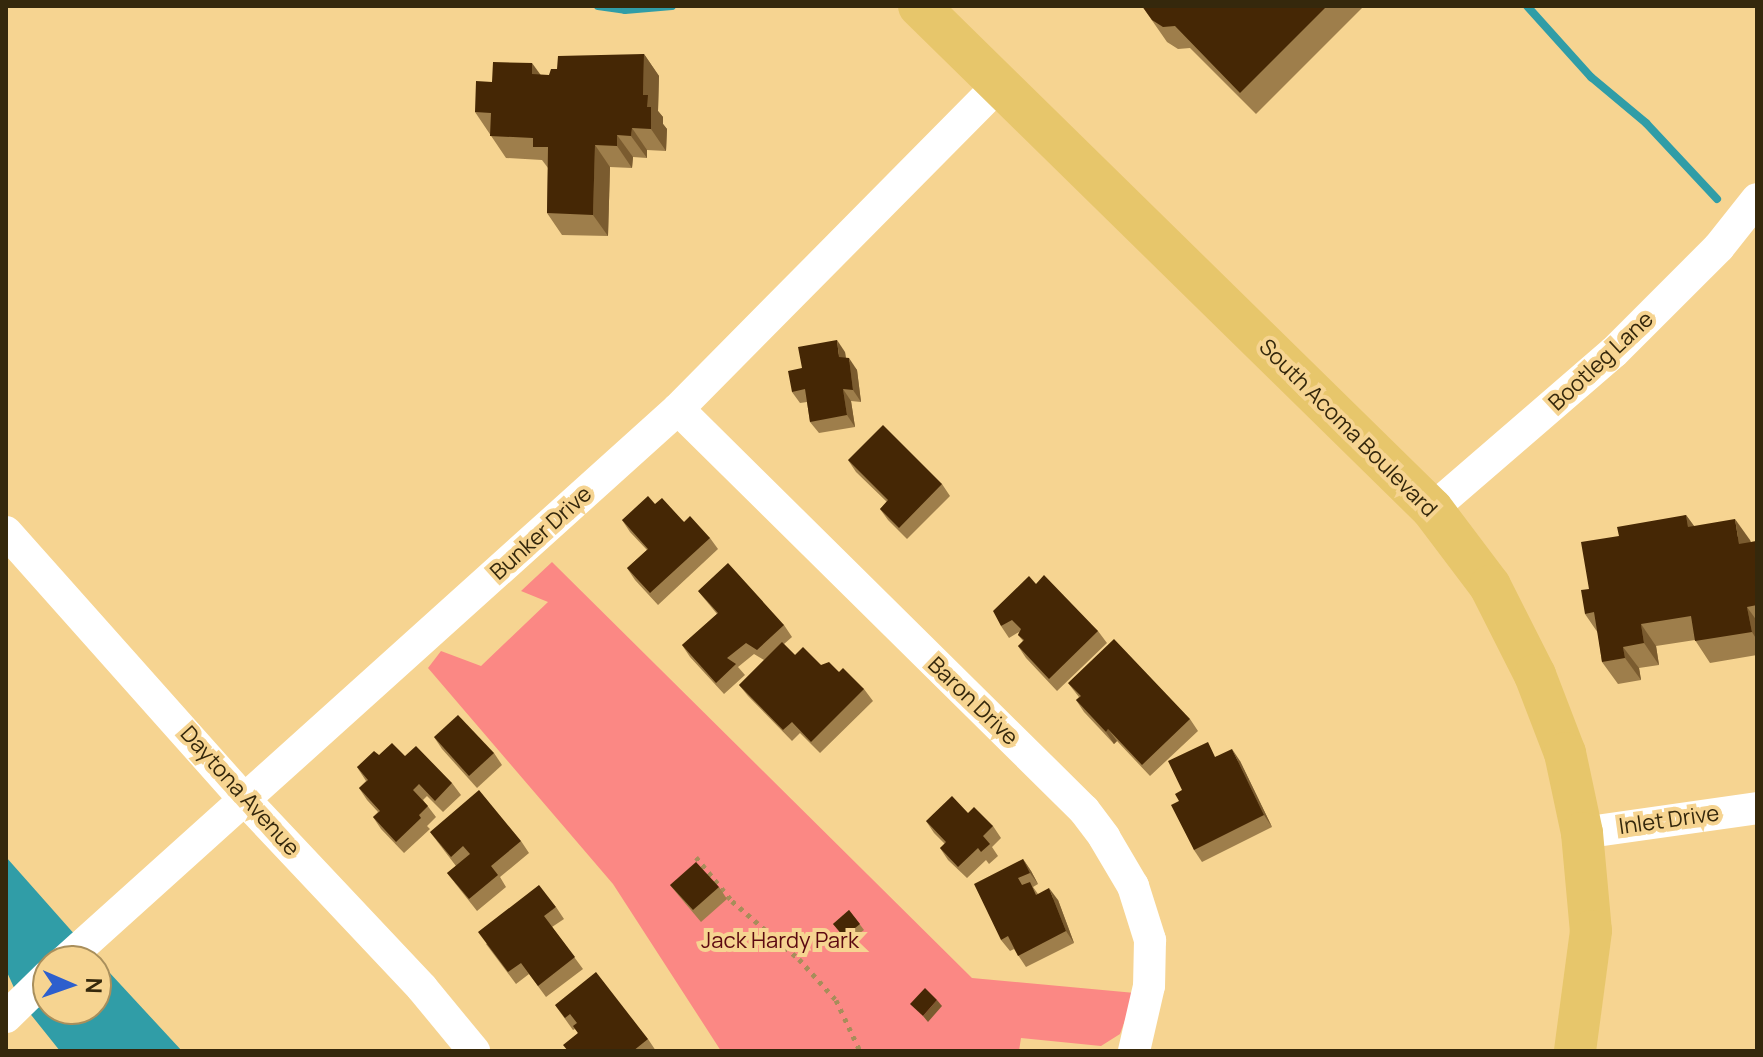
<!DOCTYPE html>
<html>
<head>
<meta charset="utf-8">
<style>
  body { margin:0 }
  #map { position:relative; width:1763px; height:1057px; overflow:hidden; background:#f6d491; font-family:Manrope,sans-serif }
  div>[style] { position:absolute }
  .green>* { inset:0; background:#fb8884 }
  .water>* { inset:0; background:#309da7 }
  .stream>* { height:8px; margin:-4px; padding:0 4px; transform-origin:4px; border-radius:4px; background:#309da7 }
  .path>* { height:5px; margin-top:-2.5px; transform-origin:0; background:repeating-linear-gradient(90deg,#a78d5a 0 4px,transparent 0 10px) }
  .minor>* { height:32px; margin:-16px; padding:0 16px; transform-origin:16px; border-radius:16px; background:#fff }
  .major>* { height:42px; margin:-21px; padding:0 21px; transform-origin:21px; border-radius:21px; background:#e7c66b }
  .wall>* { inset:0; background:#9e7e4b }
  .shaded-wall>* { inset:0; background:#7a5b2f }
  .building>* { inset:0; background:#452705 }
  span { translate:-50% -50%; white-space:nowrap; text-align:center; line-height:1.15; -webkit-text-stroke:8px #f6d491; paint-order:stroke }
  .street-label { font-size:22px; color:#35280c }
  .park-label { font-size:22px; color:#5c0911 }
  .frame { position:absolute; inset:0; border:8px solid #35280c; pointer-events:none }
  .north { position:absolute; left:32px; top:945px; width:80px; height:80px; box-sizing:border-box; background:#f6d491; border:2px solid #a98f5c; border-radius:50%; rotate:92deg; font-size:22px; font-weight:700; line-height:32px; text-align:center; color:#35280c }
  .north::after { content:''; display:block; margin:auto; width:28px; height:36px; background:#2d5fcd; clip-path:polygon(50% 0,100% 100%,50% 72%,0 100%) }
</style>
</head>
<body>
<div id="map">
  <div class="green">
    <i style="clip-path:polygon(552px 562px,972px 978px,1135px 993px,1120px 1034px,1101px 1046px,1021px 1038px,1019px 1051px,721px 1051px,613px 884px,428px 668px,441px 651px,481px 666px,548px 602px,521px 591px)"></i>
  </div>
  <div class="water">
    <i style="clip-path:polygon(evenodd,6px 857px,84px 945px,182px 1051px,60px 1051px,20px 1001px,6px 970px,6px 857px,48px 961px,96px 961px,96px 1009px,48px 1009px,48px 961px)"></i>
  </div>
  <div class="stream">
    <i style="left:598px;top:6px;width:27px;rotate:8deg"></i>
    <i style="left:625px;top:10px;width:47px;rotate:-4.9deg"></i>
    <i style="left:1527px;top:6px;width:96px;rotate:48deg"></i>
    <i style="left:1591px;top:77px;width:72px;rotate:39.9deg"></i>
    <i style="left:1646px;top:123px;width:104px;rotate:46.9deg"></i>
  </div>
  <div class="path">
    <i style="left:696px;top:857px;width:57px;rotate:50.7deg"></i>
    <i style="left:732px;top:901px;width:89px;rotate:40.9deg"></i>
    <i style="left:799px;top:959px;width:55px;rotate:47.9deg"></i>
    <i style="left:836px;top:1000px;width:56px;rotate:64.8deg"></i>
  </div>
  <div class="minor">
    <i style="left:678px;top:409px;width:571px;rotate:44.65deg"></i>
    <i style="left:1084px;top:810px;width:34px;rotate:53deg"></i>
    <i style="left:1104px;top:837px;width:57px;rotate:59.4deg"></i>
    <i style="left:1133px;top:886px;width:57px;rotate:72.5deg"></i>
    <i style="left:1150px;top:940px;width:46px;rotate:91.2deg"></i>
    <i style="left:1149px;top:986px;width:67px;rotate:103deg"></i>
    <i style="left:1432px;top:509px;width:240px;rotate:-40.8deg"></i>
    <i style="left:1614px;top:352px;width:148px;rotate:-45deg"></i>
    <i style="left:1719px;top:247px;width:61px;rotate:-51.6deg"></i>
    <i style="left:6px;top:532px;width:359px;rotate:48.3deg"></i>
    <i style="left:245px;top:800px;width:258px;rotate:46.7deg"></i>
    <i style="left:422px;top:988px;width:82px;rotate:50.5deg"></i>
    <i style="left:1582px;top:833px;width:177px;rotate:-8.1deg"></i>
    <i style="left:65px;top:961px;width:825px;rotate:-42deg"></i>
    <i style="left:678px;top:409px;width:456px;rotate:-45.3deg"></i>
    <i style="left:6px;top:1017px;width:59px;rotate:-44.3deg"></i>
  </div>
  <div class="major">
    <i style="left:919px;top:6px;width:718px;rotate:44.44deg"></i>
    <i style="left:1432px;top:509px;width:96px;rotate:53deg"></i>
    <i style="left:1490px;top:586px;width:100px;rotate:63.2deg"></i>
    <i style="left:1535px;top:675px;width:84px;rotate:69deg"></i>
    <i style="left:1565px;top:753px;width:82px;rotate:78deg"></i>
    <i style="left:1582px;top:833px;width:98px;rotate:84.8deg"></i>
    <i style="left:1591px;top:931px;width:121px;rotate:97.6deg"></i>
  </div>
  <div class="wall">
    <i style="clip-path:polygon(1142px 6px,1364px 6px,1256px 114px,1190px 48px,1178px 49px,1167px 42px)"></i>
    <i style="clip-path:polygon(644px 54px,659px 76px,658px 111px,663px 117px,663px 124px,667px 129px,666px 151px,647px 150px,647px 158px,633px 157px,632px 168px,610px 167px,608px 236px,562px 235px,547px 213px,548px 168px,542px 160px,506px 158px,475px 112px,492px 82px,540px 75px,549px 75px,557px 69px)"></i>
    <i style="clip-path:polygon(845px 352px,846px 358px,857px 370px,861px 402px,851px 401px,855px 427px,819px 433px,810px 422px,807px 402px,800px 403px,792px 392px,802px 368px)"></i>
    <i style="clip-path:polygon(848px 460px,942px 484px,950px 496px,907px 539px,888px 520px,880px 509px,887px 502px,856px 472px)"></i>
    <i style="clip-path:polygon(655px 504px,710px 538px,718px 549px,658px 605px,635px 580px,627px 568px,647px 550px,630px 532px,622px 520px)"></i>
    <i style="clip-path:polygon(1686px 515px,1694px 526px,1750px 540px,1751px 542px,1757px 541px,1757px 655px,1710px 663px,1695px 640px,1656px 646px,1659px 665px,1639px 668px,1641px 680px,1618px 684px,1602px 662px,1598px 633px,1585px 614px,1619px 536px)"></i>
    <i style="clip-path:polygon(1036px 584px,1098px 631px,1107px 643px,1057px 691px,1026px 658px,1018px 646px,1023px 641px,1018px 635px,1019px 632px,1009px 638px,1001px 626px)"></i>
    <i style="clip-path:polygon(698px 591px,784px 625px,792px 637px,784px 644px,795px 655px,839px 672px,864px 689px,873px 701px,820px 753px,800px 733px,792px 741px,748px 696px,739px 685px,764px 660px,754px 654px,738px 667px,745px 675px,724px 694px,690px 657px,682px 645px,717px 614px)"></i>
    <i style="clip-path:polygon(1068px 683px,1190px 719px,1198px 731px,1150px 776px,1117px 741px,1114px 744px,1084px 712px,1076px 700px,1079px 697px)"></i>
    <i style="clip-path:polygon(434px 737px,494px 753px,502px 765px,477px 788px,442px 749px)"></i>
    <i style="clip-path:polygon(379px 755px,405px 756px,452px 783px,461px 795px,443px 812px,427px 796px,423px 800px,436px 817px,427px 826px,430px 829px,404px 853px,381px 829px,373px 817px,378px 812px,367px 800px,359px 788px,366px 781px,357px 767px)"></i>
    <i style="clip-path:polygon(1217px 756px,1240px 761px,1272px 827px,1202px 862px,1194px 850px,1179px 801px,1182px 790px)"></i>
    <i style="clip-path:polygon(968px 813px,993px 826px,1001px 838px,992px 847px,998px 856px,989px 864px,986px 860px,967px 878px,948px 860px,940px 848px,945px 844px,934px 833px,926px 821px)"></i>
    <i style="clip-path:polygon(430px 832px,521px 841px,529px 853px,500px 877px,506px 887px,477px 911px,447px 873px,456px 866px)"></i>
    <i style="clip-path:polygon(1023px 859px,1031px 871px,1038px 884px,1033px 887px,1038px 894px,1058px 900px,1074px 943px,1026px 967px,1014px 949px,1010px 951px,1001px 940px)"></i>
    <i style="clip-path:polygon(670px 885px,719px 887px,727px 899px,701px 922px,679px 896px)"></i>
    <i style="clip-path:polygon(556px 907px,564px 919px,552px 927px,583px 969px,546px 997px,529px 974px,516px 984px,486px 944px)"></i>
    <i style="clip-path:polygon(849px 910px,864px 930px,848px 942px,833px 924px)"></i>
    <i style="clip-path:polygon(555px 1005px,648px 1039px,656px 1051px,567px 1051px,578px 1033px,575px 1029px,573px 1030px)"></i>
  </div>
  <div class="shaded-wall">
    <i style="clip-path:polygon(644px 54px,659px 76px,658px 111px,663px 117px,663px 124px,667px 129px,666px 151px,651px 129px,647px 107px,643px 95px)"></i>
    <i style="clip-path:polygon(532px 63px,548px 85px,532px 74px)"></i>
    <i style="clip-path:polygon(632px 128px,647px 150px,647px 158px,631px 136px)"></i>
    <i style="clip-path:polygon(617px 135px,633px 157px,632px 168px,617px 146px)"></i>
    <i style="clip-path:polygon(595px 145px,610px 167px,608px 236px,593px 215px)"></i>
    <i style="clip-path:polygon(837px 340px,845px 352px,847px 368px,839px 357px)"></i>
    <i style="clip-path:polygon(849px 358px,857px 370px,861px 402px,853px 390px)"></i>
    <i style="clip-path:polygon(843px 389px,851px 401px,855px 427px,847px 415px)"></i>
    <i style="clip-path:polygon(1686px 515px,1702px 537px,1688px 527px)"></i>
    <i style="clip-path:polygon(1735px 519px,1750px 540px,1755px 566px,1739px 544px)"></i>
    <i style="clip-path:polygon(1747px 607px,1757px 621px,1757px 640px,1752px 632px)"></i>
    <i style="clip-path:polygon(1641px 624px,1656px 646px,1659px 665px,1644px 643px)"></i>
    <i style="clip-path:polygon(1623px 647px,1639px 668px,1641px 680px,1625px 658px)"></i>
    <i style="clip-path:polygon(1108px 729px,1117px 741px,1114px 744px,1106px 732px)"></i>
    <i style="clip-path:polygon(1232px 749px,1240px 761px,1272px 827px,1264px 815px)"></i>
    <i style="clip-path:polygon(1023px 859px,1031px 871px,1038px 884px,1030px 873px)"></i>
    <i style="clip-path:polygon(1049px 888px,1058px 900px,1074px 943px,1066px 931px)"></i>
    <i style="clip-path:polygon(937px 1000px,942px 1006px,928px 1022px,923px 1016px)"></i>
  </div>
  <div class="building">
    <i style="clip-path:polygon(1142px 6px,1327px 6px,1240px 93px,1175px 26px,1163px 27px,1152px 20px)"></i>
    <i style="clip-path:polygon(644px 54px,643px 95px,648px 95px,647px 107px,651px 107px,651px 129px,632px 128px,631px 136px,617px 135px,617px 146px,595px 145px,593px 215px,547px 213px,548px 147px,533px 147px,533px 138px,490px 136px,491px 113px,475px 112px,476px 81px,492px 82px,493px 62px,532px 63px,532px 74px,549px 75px,551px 69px,557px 69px,558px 56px)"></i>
    <i style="clip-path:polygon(837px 340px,839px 357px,849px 358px,853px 390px,843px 389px,847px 415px,810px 422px,805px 389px,792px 392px,788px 371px,802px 368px,798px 347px)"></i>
    <i style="clip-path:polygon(883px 425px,942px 484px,899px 528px,880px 509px,888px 500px,848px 460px)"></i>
    <i style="clip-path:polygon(648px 496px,655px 504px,662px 498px,684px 522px,690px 516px,710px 538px,650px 593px,627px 568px,648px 549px,622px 520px)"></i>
    <i style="clip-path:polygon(1686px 515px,1688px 527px,1735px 519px,1739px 544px,1757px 541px,1757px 605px,1747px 607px,1752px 632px,1695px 641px,1691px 616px,1641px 624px,1644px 643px,1623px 647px,1625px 658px,1602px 662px,1594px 612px,1585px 614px,1581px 590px,1589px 589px,1581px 542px,1619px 536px,1617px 527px)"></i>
    <i style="clip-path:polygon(728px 563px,784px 625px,757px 650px,746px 643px,727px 658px,736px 664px,716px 683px,682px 645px,718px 613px,698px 591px)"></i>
    <i style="clip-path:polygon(1044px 575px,1098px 631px,1049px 679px,1018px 646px,1024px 640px,1018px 635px,1021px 629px,1012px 620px,1001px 626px,993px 611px,1029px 576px,1036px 584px)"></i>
    <i style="clip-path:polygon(1114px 639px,1190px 719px,1142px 765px,1108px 729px,1106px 732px,1076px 700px,1081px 696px,1068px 683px)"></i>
    <i style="clip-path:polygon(782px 642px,795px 655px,803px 647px,821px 665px,829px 662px,839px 672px,843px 668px,864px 689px,811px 742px,792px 722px,783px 730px,739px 685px)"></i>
    <i style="clip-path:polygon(458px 715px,494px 753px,469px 776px,434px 737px)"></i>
    <i style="clip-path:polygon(1208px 742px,1215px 757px,1232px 749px,1264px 815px,1194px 850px,1171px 805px,1179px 801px,1175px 794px,1182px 790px,1168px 761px)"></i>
    <i style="clip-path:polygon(392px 743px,405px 756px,416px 746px,452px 783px,435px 801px,419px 784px,413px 790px,428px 806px,419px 815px,421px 818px,396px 842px,373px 817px,380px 811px,359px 788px,368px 780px,357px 767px,374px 751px,379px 755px)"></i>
    <i style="clip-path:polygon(479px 790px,521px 841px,491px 866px,498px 875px,469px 899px,447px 873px,470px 854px,463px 846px,451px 857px,430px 832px)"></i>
    <i style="clip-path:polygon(952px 796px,968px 813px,974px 807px,993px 826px,983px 836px,990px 844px,981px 852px,978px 848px,958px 867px,940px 848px,946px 842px,926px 821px)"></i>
    <i style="clip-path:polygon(1023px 859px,1030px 873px,1018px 878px,1022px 885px,1030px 882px,1036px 895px,1049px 888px,1066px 931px,1018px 956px,1008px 936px,1001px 940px,974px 884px)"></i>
    <i style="clip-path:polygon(696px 862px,719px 887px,693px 910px,670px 885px)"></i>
    <i style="clip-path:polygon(539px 885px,556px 907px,544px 916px,575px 957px,538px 986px,521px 963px,508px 972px,478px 932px)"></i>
    <i style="clip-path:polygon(849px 910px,860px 924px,844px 937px,833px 924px)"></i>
    <i style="clip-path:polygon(596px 972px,648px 1039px,633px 1051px,568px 1051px,563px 1045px,578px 1033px,573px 1026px,577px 1023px,570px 1014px,565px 1018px,555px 1005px)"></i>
    <i style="clip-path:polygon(925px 988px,937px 1000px,923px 1016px,910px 1004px)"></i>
  </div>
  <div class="street-label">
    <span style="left:1601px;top:361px;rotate:-43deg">Bootleg Lane</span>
    <span style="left:1348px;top:428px;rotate:45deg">South Acoma Boulevard</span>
    <span style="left:541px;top:533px;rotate:-42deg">Bunker Drive</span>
    <span style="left:973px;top:701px;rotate:44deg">Baron Drive</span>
    <span style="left:240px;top:791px;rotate:48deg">Daytona Avenue</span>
    <span style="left:1669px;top:820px;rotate:-8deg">Inlet Drive</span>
  </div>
  <div class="park-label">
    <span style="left:780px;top:941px">Jack Hardy Park</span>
  </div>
  <div class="frame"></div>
  <div class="north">N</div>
</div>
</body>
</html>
